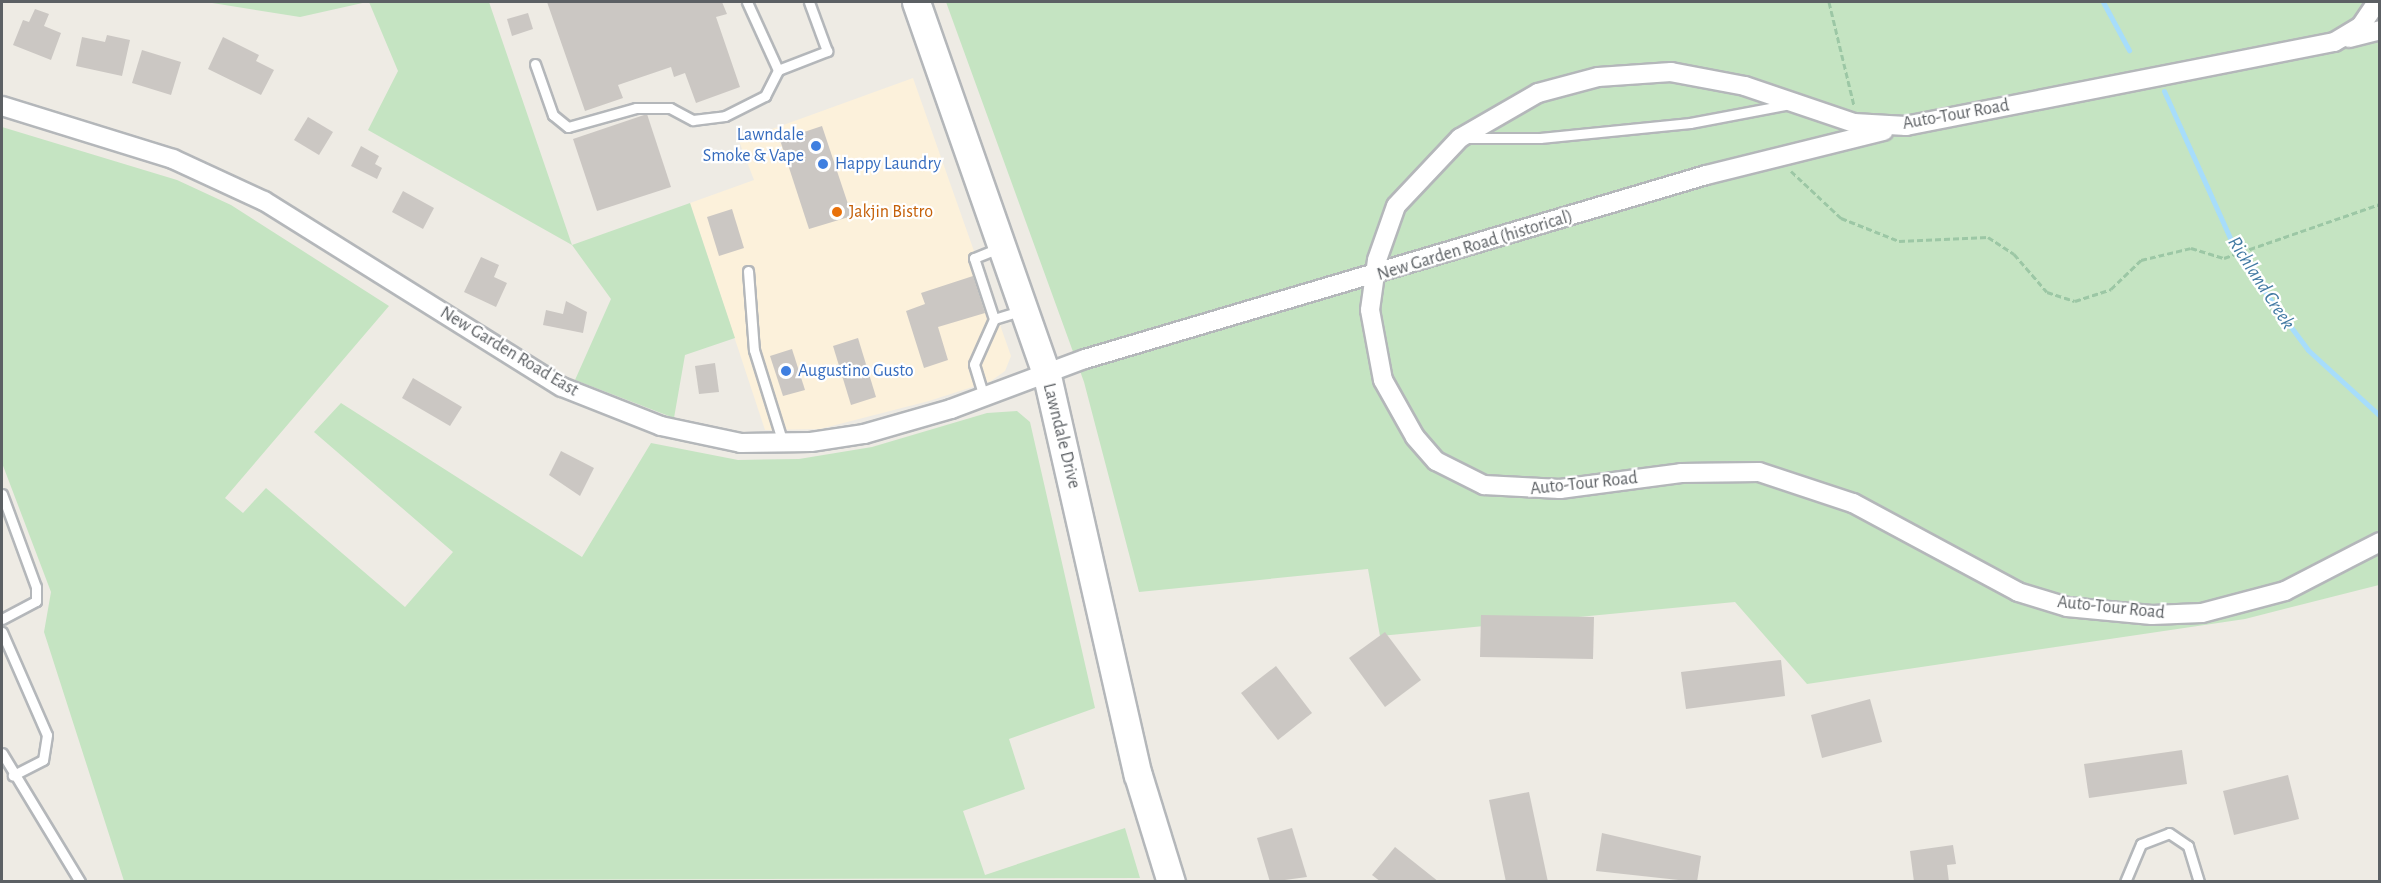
<!DOCTYPE html>
<html>
<head>
<meta charset="utf-8">
<style>
  body { margin:0 }
  #map { position:relative; width:2381px; height:883px; overflow:hidden; background:#eeebe4; font-family:"Alegreya Sans",sans-serif }
  div>[style] { position:absolute }
  .commercial>* { inset:0; background:#fcf1db }
  .green>* { inset:0; background:#c5e4c2 }
  .stream>* { height:5px; margin:-2.5px; padding:0 2.5px; transform-origin:2.5px; border-radius:2.5px; background:#a7ddfb }
  .building>* { inset:0; background:#cbc7c3 }
  .path>* { height:3px; margin-top:-1.5px; transform-origin:0; background:repeating-linear-gradient(90deg,#9cc7a5 0 6px,transparent 0 9px) }
  .roads { filter:drop-shadow(2px 0 #b4b7ba) drop-shadow(-2px 0 #b4b7ba) drop-shadow(0 2px #b4b7ba) drop-shadow(0 -2px #b4b7ba) }
  .lane>* { height:9px; margin:-4.5px; padding:0 4.5px; transform-origin:4.5px; border-radius:4.5px; background:#fff }
  .street>* { height:18px; margin:-9px; padding:0 9px; transform-origin:9px; border-radius:9px; background:#fff }
  .secondary>* { height:27px; margin:-13.5px; padding:0 13.5px; transform-origin:13.5px; border-radius:13.5px; background:#fff }
  .dots>* { width:16px; height:16px; translate:-50% -50%; box-sizing:border-box; border:3px solid #fff; border-radius:50% }
  span { translate:-50% -50%; white-space:nowrap; text-align:center; line-height:1.15; -webkit-text-stroke:4.5px #fff; paint-order:stroke }
  .street-label { font-size:18px; color:#5c6064 }
  .shop-label { font-size:18px; color:#366cbe }
  .right { translate:-100% -50%; text-align:right }
  .left { translate:0 -50%; text-align:left }
  .food-label { font-size:18px; color:#c56008 }
  .water-label { font-size:20px; color:#427aa3; font-style:italic }
  .frame { position:absolute; inset:0; border:3px solid #5c6064; pointer-events:none }
</style>
</head>
<body>
<div id="map">
  <div class="commercial">
    <i style="clip-path:polygon(913px 78px,1011px 356px,1005px 371px,991px 381px,929px 401px,820px 429px,765px 430px,690px 203px,754px 180px,739px 141px)"></i>
  </div>
  <div class="green">
    <i style="clip-path:polygon(206px 2px,367px 2px,300px 17px)"></i>
    <i style="clip-path:polygon(369px 2px,489px 2px,572px 245px,690px 203px,735px 338px,685px 355px,674px 418px,575px 380px,611px 299px,572px 245px,368px 130px,398px 71px)"></i>
    <i style="clip-path:polygon(946px 2px,2379px 2px,2379px 585px,2245px 619px,1807px 684px,1735px 602px,1380px 636px,1368px 569px,1139px 592px,1084px 382px)"></i>
    <i style="clip-path:polygon(2px 127px,177px 180px,231px 205px,389px 306px,225px 498px,243px 513px,266px 488px,405px 607px,453px 552px,314px 432px,341px 403px,582px 557px,651px 443px,738px 460px,799px 459px,872px 447px,987px 413px,1017px 411px,1030px 422px,1095px 708px,1009px 739px,1025px 789px,963px 811px,985px 875px,1125px 828px,1140px 878px,124px 881px,44px 632px,51px 592px,2px 463px)"></i>
  </div>
  <div class="stream">
    <i style="left:2103px;top:2px;width:55px;rotate:61.6deg"></i>
    <i style="left:2164px;top:91px;width:181px;rotate:65.8deg"></i>
    <i style="left:2238px;top:256px;width:117px;rotate:53.3deg"></i>
    <i style="left:2308px;top:350px;width:98px;rotate:42.5deg"></i>
  </div>
  <div class="building">
    <i style="clip-path:polygon(547px 2px,722px 2px,727px 14px,716px 17px,740px 87px,696px 103px,685px 73px,674px 77px,671px 67px,618px 85px,623px 98px,585px 111px)"></i>
    <i style="clip-path:polygon(35px 9px,49px 14px,44px 26px,61px 33px,51px 60px,13px 45px,23px 20px,29px 22px)"></i>
    <i style="clip-path:polygon(528px 13px,533px 29px,512px 36px,507px 19px)"></i>
    <i style="clip-path:polygon(107px 35px,130px 40px,122px 76px,76px 66px,82px 37px,105px 42px)"></i>
    <i style="clip-path:polygon(223px 37px,259px 55px,256px 61px,274px 70px,261px 95px,208px 69px)"></i>
    <i style="clip-path:polygon(142px 50px,181px 62px,171px 95px,132px 83px)"></i>
    <i style="clip-path:polygon(647px 114px,671px 187px,597px 211px,573px 139px)"></i>
    <i style="clip-path:polygon(308px 117px,333px 132px,319px 155px,294px 140px)"></i>
    <i style="clip-path:polygon(822px 126px,852px 216px,809px 229px,780px 140px)"></i>
    <i style="clip-path:polygon(361px 146px,379px 156px,375px 164px,382px 168px,377px 179px,351px 166px)"></i>
    <i style="clip-path:polygon(403px 191px,434px 208px,423px 229px,392px 212px)"></i>
    <i style="clip-path:polygon(732px 209px,744px 248px,719px 256px,707px 217px)"></i>
    <i style="clip-path:polygon(481px 257px,499px 265px,494px 277px,507px 283px,496px 307px,464px 292px)"></i>
    <i style="clip-path:polygon(973px 276px,985px 313px,938px 327px,948px 360px,924px 368px,906px 311px,925px 304px,921px 293px)"></i>
    <i style="clip-path:polygon(566px 301px,587px 312px,583px 333px,543px 325px,546px 310px,563px 314px)"></i>
    <i style="clip-path:polygon(858px 338px,876px 397px,851px 405px,833px 346px)"></i>
    <i style="clip-path:polygon(792px 349px,805px 390px,783px 396px,770px 356px)"></i>
    <i style="clip-path:polygon(715px 363px,719px 392px,699px 394px,695px 366px)"></i>
    <i style="clip-path:polygon(413px 378px,462px 407px,450px 426px,402px 398px)"></i>
    <i style="clip-path:polygon(561px 451px,594px 468px,580px 496px,549px 475px)"></i>
    <i style="clip-path:polygon(1481px 615px,1594px 617px,1593px 659px,1480px 657px)"></i>
    <i style="clip-path:polygon(1385px 632px,1421px 680px,1385px 707px,1349px 658px)"></i>
    <i style="clip-path:polygon(1781px 660px,1785px 696px,1686px 709px,1681px 672px)"></i>
    <i style="clip-path:polygon(1276px 666px,1312px 713px,1278px 740px,1241px 693px)"></i>
    <i style="clip-path:polygon(1870px 699px,1882px 742px,1822px 758px,1811px 715px)"></i>
    <i style="clip-path:polygon(2182px 750px,2187px 784px,2089px 798px,2084px 764px)"></i>
    <i style="clip-path:polygon(2288px 775px,2299px 819px,2234px 835px,2223px 791px)"></i>
    <i style="clip-path:polygon(1529px 792px,1548px 882px,1506px 882px,1489px 800px)"></i>
    <i style="clip-path:polygon(1292px 828px,1307px 877px,1270px 882px,1257px 838px)"></i>
    <i style="clip-path:polygon(1602px 833px,1701px 856px,1697px 882px,1596px 871px)"></i>
    <i style="clip-path:polygon(1953px 845px,1956px 864px,1947px 865px,1949px 882px,1914px 882px,1910px 851px)"></i>
    <i style="clip-path:polygon(1395px 847px,1439px 882px,1381px 882px,1372px 875px)"></i>
  </div>
  <div class="path">
    <i style="left:1829px;top:2px;width:106px;rotate:76.4deg"></i>
    <i style="left:1791px;top:171px;width:69px;rotate:43.2deg"></i>
    <i style="left:1841px;top:218px;width:62px;rotate:21.6deg"></i>
    <i style="left:1899px;top:241px;width:89px;rotate:-2.6deg"></i>
    <i style="left:1988px;top:237px;width:31px;rotate:33deg"></i>
    <i style="left:2014px;top:254px;width:50px;rotate:49deg"></i>
    <i style="left:2047px;top:292px;width:29px;rotate:18deg"></i>
    <i style="left:2075px;top:301px;width:38px;rotate:-18deg"></i>
    <i style="left:2111px;top:289px;width:42px;rotate:-44deg"></i>
    <i style="left:2141px;top:260px;width:51px;rotate:-13.5deg"></i>
    <i style="left:2191px;top:248px;width:34px;rotate:17deg"></i>
    <i style="left:2224px;top:258px;width:165px;rotate:-19.1deg"></i>
  </div>
  <div class="roads">
    <div class="lane">
      <i style="left:747px;top:2px;width:75px;rotate:65.5deg"></i>
      <i style="left:535px;top:64px;width:54px;rotate:70.6deg"></i>
      <i style="left:553px;top:115px;width:19px;rotate:39deg"></i>
      <i style="left:568px;top:127px;width:71px;rotate:-15.6deg"></i>
      <i style="left:636px;top:108px;width:34px"></i>
      <i style="left:670px;top:108px;width:26px;rotate:28deg"></i>
      <i style="left:693px;top:120px;width:32px;rotate:-7deg"></i>
      <i style="left:725px;top:116px;width:45px;rotate:-26.6deg"></i>
      <i style="left:765px;top:96px;width:29px;rotate:-63deg"></i>
      <i style="left:778px;top:70px;width:53px;rotate:-21.2deg"></i>
      <i style="left:827px;top:51px;width:52px;rotate:-110.2deg"></i>
      <i style="left:1465px;top:138px;width:75px"></i>
      <i style="left:1540px;top:138px;width:151px;rotate:-5.7deg"></i>
      <i style="left:1690px;top:123px;width:103px;rotate:-10.7deg"></i>
      <i style="left:999px;top:248px;width:27px;rotate:158deg"></i>
      <i style="left:974px;top:258px;width:64px;rotate:71.8deg"></i>
      <i style="left:994px;top:319px;width:30px;rotate:-17deg"></i>
      <i style="left:748px;top:271px;width:79px;rotate:85.7deg"></i>
      <i style="left:754px;top:350px;width:97px;rotate:72.7deg"></i>
      <i style="left:984px;top:397px;width:34px;rotate:-107deg"></i>
      <i style="left:974px;top:364px;width:49px;rotate:-66deg"></i>
      <i style="left:2px;top:494px;width:99px;rotate:69.9deg"></i>
      <i style="left:36px;top:587px;width:14px;rotate:90deg"></i>
      <i style="left:36px;top:601px;width:38px;rotate:152deg"></i>
      <i style="left:2px;top:632px;width:112px;rotate:66.4deg"></i>
      <i style="left:47px;top:735px;width:25px;rotate:99deg"></i>
      <i style="left:43px;top:760px;width:34px;rotate:153deg"></i>
      <i style="left:2px;top:753px;width:151px;rotate:58.8deg"></i>
      <i style="left:2125px;top:882px;width:41px;rotate:-67.2deg"></i>
      <i style="left:2141px;top:844px;width:30px;rotate:-21deg"></i>
      <i style="left:2169px;top:833px;width:23px;rotate:34deg"></i>
      <i style="left:2188px;top:846px;width:38px;rotate:73deg"></i>
    </div>
    <div class="street">
      <i style="left:2377px;top:2px;width:29px;rotate:124deg"></i>
      <i style="left:2361px;top:26px;width:31px;rotate:149deg"></i>
      <i style="left:2334px;top:42px;width:436px;rotate:168.9deg"></i>
      <i style="left:1906px;top:126px;width:52px;rotate:-176.7deg"></i>
      <i style="left:1854px;top:123px;width:115px;rotate:-161.3deg"></i>
      <i style="left:1745px;top:86px;width:75px;rotate:-169.3deg"></i>
      <i style="left:1671px;top:72px;width:73px;rotate:176.1deg"></i>
      <i style="left:1598px;top:77px;width:62px;rotate:165.1deg"></i>
      <i style="left:1538px;top:93px;width:90px;rotate:150deg"></i>
      <i style="left:1460px;top:138px;width:93px;rotate:133.3deg"></i>
      <i style="left:1396px;top:206px;width:57px;rotate:109.4deg"></i>
      <i style="left:1377px;top:260px;width:50px;rotate:98deg"></i>
      <i style="left:1370px;top:310px;width:71px;rotate:79.5deg"></i>
      <i style="left:1383px;top:380px;width:65px;rotate:60.7deg"></i>
      <i style="left:1415px;top:437px;width:32px;rotate:49deg"></i>
      <i style="left:1436px;top:461px;width:54px;rotate:26.6deg"></i>
      <i style="left:1484px;top:485px;width:76px;rotate:3deg"></i>
      <i style="left:1560px;top:489px;width:122px;rotate:-7.5deg"></i>
      <i style="left:1681px;top:473px;width:78px;rotate:-0.7deg"></i>
      <i style="left:1759px;top:472px;width:99px;rotate:18.3deg"></i>
      <i style="left:1853px;top:503px;width:187px;rotate:28.3deg"></i>
      <i style="left:2018px;top:592px;width:51px;rotate:17deg"></i>
      <i style="left:2067px;top:607px;width:85px;rotate:5.4deg"></i>
      <i style="left:2152px;top:615px;width:50px;rotate:-2.3deg"></i>
      <i style="left:2202px;top:613px;width:86px;rotate:-14.8deg"></i>
      <i style="left:2285px;top:591px;width:107px;rotate:-27.3deg"></i>
      <i style="left:2349px;top:38px;width:32px;rotate:-14deg"></i>
      <i style="left:2px;top:106px;width:179px;rotate:17.2deg"></i>
      <i style="left:173px;top:159px;width:100px;rotate:24.8deg"></i>
      <i style="left:264px;top:201px;width:351px;rotate:32deg"></i>
      <i style="left:562px;top:387px;width:106px;rotate:21.5deg"></i>
      <i style="left:661px;top:426px;width:82px;rotate:12deg"></i>
      <i style="left:741px;top:443px;width:70px;rotate:-0.8deg"></i>
      <i style="left:811px;top:442px;width:54px;rotate:-8.6deg"></i>
      <i style="left:864px;top:434px;width:91px;rotate:-16deg"></i>
      <i style="left:951px;top:409px;width:143px;rotate:-20.5deg"></i>
      <i style="left:1085px;top:359px;width:648px;rotate:-16.5deg"></i>
      <i style="left:1706px;top:175px;width:183px;rotate:-13.9deg"></i>
    </div>
    <div class="secondary">
      <i style="left:916px;top:2px;width:396px;rotate:70.7deg"></i>
      <i style="left:1047px;top:376px;width:409px;rotate:77.2deg"></i>
      <i style="left:1138px;top:775px;width:112px;rotate:72.9deg"></i>
    </div>
  </div>
  <div class="dots">
    <i style="left:816px;top:146px;background:#3f7fe0"></i>
    <i style="left:823px;top:164px;background:#3f7fe0"></i>
    <i style="left:837px;top:212px;background:#e8710a"></i>
    <i style="left:786px;top:371px;background:#3f7fe0"></i>
  </div>
  <div class="street-label">
    <span style="left:1956px;top:115px;rotate:-10deg">Auto-Tour Road</span>
    <span style="left:1475px;top:246px;rotate:-17deg">New Garden Road (historical)</span>
    <span style="left:509px;top:352px;rotate:31deg">New Garden Road East</span>
    <span style="left:1061px;top:436px;rotate:76deg">Lawndale Drive</span>
    <span style="left:1584px;top:484px;rotate:-6deg">Auto-Tour Road</span>
    <span style="left:2111px;top:608px;rotate:6deg">Auto-Tour Road</span>
  </div>
  <div class="shop-label">
    <span class="right" style="left:804px;top:146px">Lawndale<br>Smoke &amp; Vape</span>
    <span class="left" style="left:835px;top:164px">Happy Laundry</span>
    <span class="left" style="left:798px;top:371px">Augustino Gusto</span>
  </div>
  <div class="food-label">
    <span class="left" style="left:849px;top:212px">Jakjin Bistro</span>
  </div>
  <div class="water-label">
    <span style="left:2261px;top:283px;rotate:57deg">Richland Creek</span>
  </div>
  <div class="frame"></div>
</div>
</body>
</html>
